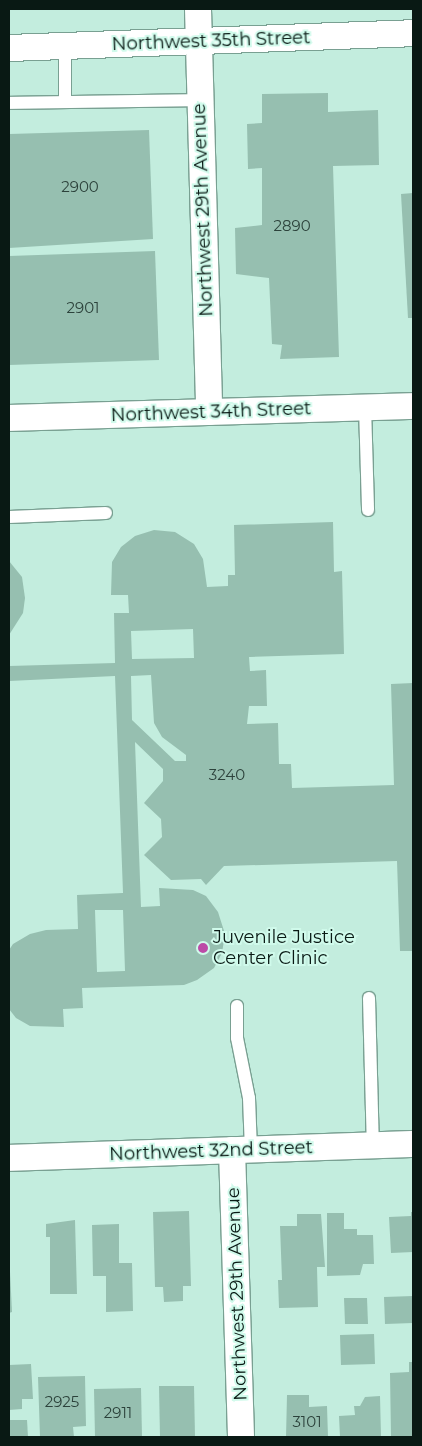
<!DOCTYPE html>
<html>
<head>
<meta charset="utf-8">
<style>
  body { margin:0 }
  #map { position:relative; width:422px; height:1446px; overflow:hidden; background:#c3edde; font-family:Montserrat,sans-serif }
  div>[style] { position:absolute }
  .building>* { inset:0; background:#96bfb0 }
  .roads { filter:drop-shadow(1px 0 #79a092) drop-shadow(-1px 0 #79a092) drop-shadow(0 1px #79a092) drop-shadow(0 -1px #79a092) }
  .lane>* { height:12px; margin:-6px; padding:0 6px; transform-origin:6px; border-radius:6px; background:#fff }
  .street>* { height:26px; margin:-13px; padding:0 13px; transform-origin:13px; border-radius:13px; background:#fff }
  .dots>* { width:14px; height:14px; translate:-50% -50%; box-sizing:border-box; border:2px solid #d0faeb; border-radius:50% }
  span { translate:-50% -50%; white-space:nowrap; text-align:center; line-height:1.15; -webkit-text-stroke:4px #d0faeb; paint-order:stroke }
  .number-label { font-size:15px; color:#2c423b }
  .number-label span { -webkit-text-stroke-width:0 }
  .street-label { font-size:18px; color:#091914 }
  .poi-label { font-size:18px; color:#091914 }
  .left { translate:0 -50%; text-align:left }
  .frame { position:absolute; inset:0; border:10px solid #091914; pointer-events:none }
</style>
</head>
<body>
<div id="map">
  <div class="building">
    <i style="clip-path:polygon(328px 93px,328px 112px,378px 110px,379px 165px,333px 166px,339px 357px,280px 359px,282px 345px,272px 344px,269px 278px,236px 274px,235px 228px,262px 225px,262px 168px,248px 169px,247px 124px,262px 123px,262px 94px)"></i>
    <i style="clip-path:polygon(149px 130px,153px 239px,9px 248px,9px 134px)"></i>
    <i style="clip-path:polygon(413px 193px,413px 318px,408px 318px,401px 194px)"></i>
    <i style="clip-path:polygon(155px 251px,159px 360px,9px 365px,9px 256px)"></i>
    <i style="clip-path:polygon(evenodd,333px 522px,334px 572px,342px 571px,344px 654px,249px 657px,250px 671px,266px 670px,267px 706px,249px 706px,247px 724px,278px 723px,279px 764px,291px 764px,292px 788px,394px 785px,391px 684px,413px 683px,413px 951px,400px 951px,397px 861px,224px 866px,206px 885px,201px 879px,171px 880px,144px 855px,162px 837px,161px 819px,144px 803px,163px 781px,163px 769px,135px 742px,141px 907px,160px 906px,159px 888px,193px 890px,206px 896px,218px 912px,225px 934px,222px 953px,214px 968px,197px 980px,184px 985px,82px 988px,83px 1008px,63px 1009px,64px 1027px,30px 1026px,16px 1018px,9px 1009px,9px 950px,13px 944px,30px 934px,46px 930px,78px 929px,77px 895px,123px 893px,115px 676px,9px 681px,9px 666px,115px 663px,114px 613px,129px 613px,128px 595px,111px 595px,112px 562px,121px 547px,135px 536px,154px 530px,175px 532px,194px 544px,203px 559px,207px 587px,228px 586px,228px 575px,235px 575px,234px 525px,333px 522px,193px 629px,194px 658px,132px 659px,131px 631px,193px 629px,333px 522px,151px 675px,154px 723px,162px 737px,186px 755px,186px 761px,175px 761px,132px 720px,131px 676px,151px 675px,333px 522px,95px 910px,123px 910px,125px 971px,97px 972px,95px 910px)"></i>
    <i style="clip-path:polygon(9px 561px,22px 577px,25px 598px,23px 613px,9px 635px)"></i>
    <i style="clip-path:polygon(189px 1211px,191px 1286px,183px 1286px,183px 1301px,164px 1302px,163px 1287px,155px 1287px,153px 1212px)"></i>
    <i style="clip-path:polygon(411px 1212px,413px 1212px,413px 1252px,391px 1253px,389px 1217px,411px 1216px)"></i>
    <i style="clip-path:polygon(327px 1213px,344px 1213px,344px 1229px,357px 1229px,357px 1235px,373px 1235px,374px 1264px,363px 1264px,360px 1275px,327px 1276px)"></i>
    <i style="clip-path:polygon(297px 1214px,321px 1214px,325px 1267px,317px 1267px,318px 1307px,279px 1308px,278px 1280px,282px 1280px,280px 1226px,297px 1226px)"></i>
    <i style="clip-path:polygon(75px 1220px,77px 1294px,50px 1294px,50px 1237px,46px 1237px,46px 1224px)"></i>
    <i style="clip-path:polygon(119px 1224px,119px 1263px,132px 1263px,133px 1311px,106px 1312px,106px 1276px,93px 1276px,92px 1225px)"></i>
    <i style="clip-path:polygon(9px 1252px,12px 1312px,9px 1313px)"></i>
    <i style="clip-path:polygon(413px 1296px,413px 1323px,385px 1324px,384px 1297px)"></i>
    <i style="clip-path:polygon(344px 1298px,367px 1298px,368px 1324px,345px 1324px)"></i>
    <i style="clip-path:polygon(374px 1334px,375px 1364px,341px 1365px,340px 1335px)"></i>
    <i style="clip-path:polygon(409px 1362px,413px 1362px,413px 1437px,391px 1437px,390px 1373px,409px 1372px)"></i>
    <i style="clip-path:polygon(31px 1364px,33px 1399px,22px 1399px,22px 1409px,9px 1410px,9px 1365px)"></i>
    <i style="clip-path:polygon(85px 1376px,86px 1426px,73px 1427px,74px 1437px,40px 1437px,38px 1377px)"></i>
    <i style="clip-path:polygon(159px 1386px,194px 1386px,195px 1437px,160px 1437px)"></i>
    <i style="clip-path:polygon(141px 1388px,142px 1437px,95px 1437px,94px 1389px)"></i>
    <i style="clip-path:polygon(287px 1395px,309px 1395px,309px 1407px,327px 1406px,328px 1437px,286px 1437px)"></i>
    <i style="clip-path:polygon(380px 1396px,381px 1437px,340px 1437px,339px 1416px,355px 1415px,354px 1406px,360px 1406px,365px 1397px)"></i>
    <i style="clip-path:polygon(9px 1420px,27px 1420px,28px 1437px,9px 1437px)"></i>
  </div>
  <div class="roads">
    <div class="lane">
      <i style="left:65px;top:46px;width:55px;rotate:90deg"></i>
      <i style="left:9px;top:103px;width:191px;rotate:-0.9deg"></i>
      <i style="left:365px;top:407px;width:103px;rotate:88.3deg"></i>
      <i style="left:9px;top:517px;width:97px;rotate:-2.4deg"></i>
      <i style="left:369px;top:998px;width:148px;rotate:88.5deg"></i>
      <i style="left:237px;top:1006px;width:32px;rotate:90deg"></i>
      <i style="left:237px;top:1038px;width:61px;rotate:78.7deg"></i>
      <i style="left:249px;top:1098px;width:52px;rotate:87.8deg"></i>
    </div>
    <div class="street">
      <i style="left:198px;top:9px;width:403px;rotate:88.4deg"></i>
      <i style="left:9px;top:48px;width:404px;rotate:-2.1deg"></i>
      <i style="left:9px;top:418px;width:404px;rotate:-1.7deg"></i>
      <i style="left:232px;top:1150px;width:287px;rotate:88.2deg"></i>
      <i style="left:9px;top:1158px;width:404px;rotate:-2deg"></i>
    </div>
  </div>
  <div class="dots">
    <i style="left:203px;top:948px;background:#bc4ba7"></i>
  </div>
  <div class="number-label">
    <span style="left:80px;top:187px">2900</span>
    <span style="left:292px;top:226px">2890</span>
    <span style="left:83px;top:308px">2901</span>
    <span style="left:227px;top:775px">3240</span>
    <span style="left:62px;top:1402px">2925</span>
    <span style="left:118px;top:1413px">2911</span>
    <span style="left:307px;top:1422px">3101</span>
  </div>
  <div class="street-label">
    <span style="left:211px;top:41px;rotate:-2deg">Northwest 35th Street</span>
    <span style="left:203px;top:210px;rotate:-92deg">Northwest 29th Avenue</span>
    <span style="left:211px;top:412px;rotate:-2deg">Northwest 34th Street</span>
    <span style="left:211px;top:1151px;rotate:-2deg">Northwest 32nd Street</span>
    <span style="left:237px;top:1294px;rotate:-92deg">Northwest 29th Avenue</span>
  </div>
  <div class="poi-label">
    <span class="left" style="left:213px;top:948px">Juvenile Justice<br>Center Clinic</span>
  </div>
  <div class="frame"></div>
</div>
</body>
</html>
